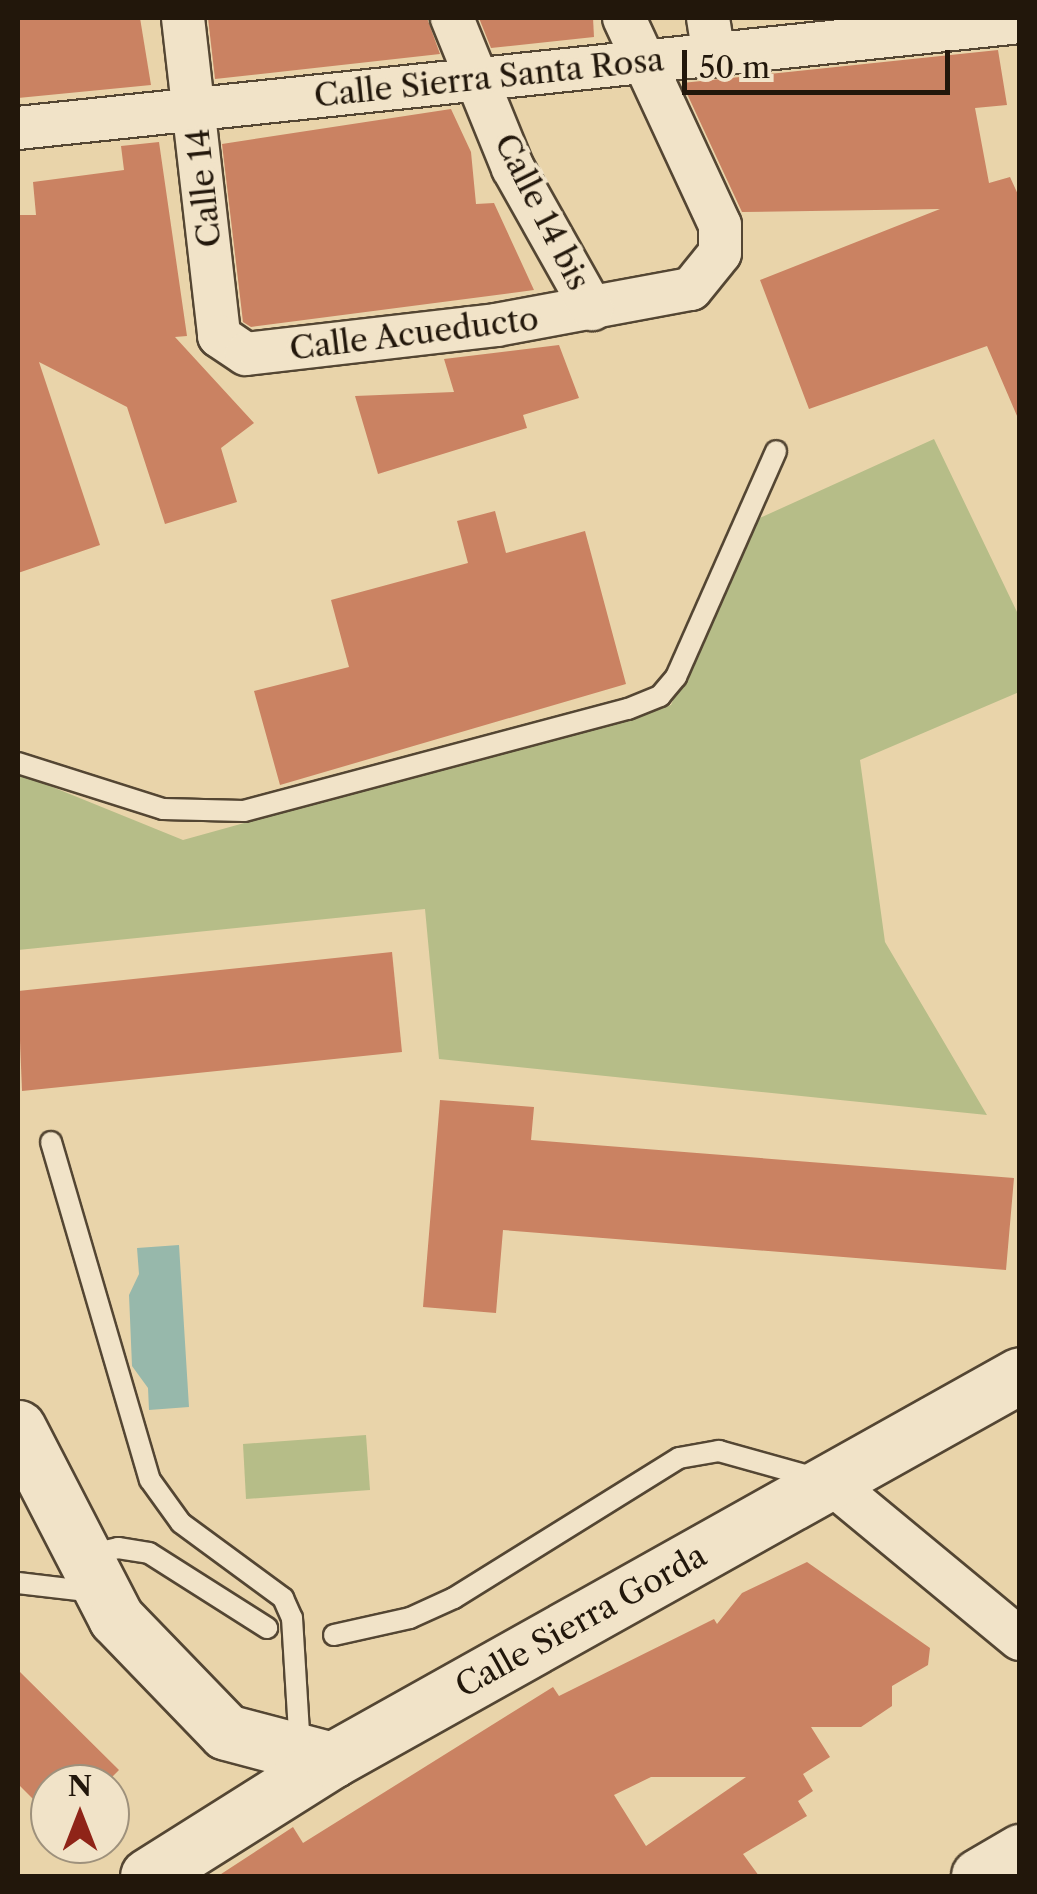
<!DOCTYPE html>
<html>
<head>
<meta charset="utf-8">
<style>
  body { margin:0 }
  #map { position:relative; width:1037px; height:1894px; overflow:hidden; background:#e9d4aa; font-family:"Libre Caslon Text",serif }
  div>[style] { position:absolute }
  .green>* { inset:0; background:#b6bd88 }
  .water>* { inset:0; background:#97b8ab }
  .building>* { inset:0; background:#ca8262 }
  .roads { filter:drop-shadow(2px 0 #544633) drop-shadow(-2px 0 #544633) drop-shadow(0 2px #544633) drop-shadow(0 -2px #544633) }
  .lane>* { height:20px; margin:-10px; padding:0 10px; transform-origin:10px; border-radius:10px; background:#f1e3c8 }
  .street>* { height:42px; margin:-21px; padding:0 21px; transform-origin:21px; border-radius:21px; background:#f1e3c8 }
  .secondary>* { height:55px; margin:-27.5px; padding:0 27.5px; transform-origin:27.5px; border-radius:27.5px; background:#f1e3c8 }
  span { translate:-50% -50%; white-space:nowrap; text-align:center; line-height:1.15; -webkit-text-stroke:8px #f1e3c8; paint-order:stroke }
  .street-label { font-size:32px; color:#22170b }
  .frame { position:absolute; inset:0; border:20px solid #22170b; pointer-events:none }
  .north { position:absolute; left:30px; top:1764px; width:100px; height:100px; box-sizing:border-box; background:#f1e3c8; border:2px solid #9e917c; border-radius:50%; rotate:0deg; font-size:28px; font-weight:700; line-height:40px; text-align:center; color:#22170b }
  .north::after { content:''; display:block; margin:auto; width:35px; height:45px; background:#8f2418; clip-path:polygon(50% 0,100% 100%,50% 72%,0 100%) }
  .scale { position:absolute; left:682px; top:50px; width:268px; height:45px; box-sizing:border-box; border:5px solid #22170b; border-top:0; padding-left:12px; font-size:30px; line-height:35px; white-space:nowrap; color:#22170b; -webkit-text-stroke:8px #f1e3c8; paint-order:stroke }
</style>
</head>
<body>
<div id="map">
  <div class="green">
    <i style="clip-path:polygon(934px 439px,1019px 616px,1019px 692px,860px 760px,885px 942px,987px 1115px,439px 1059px,425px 909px,18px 950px,18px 773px,183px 840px,671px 705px,751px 522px)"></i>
    <i style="clip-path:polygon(366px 1435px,370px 1490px,246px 1499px,243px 1444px)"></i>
  </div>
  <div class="water">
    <i style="clip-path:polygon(179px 1245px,189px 1407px,149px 1410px,148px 1388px,132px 1366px,129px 1295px,139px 1274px,137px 1248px)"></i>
  </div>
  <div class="building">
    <i style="clip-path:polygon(18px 18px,140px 18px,151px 85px,18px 98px)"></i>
    <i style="clip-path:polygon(208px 18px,427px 18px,440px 54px,215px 79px)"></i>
    <i style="clip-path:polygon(479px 18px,593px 18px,594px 37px,491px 48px)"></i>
    <i style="clip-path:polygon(998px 50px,1007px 105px,975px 108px,989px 183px,1010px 177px,1020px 199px,1020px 423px,987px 346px,809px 409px,760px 280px,940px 209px,742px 212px,682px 83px)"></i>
    <i style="clip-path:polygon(451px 109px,471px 152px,476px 204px,494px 203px,534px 290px,251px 327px,243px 322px,222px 144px)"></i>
    <i style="clip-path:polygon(159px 142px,187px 336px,175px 337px,254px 423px,221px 448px,237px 502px,165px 524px,127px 407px,39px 362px,100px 545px,18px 573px,18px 215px,36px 215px,33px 182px,124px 170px,121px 146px)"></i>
    <i style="clip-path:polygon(559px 345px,579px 398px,523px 415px,527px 428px,378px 474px,355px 396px,454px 392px,444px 359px)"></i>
    <i style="clip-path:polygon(495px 511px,506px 553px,585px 531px,626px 684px,280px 785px,254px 691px,349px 667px,331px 600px,468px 563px,457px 521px)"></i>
    <i style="clip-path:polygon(392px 952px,402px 1052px,22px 1091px,18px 991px)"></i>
    <i style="clip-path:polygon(440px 1100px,534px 1107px,531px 1140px,1014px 1178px,1006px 1270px,503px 1230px,496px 1313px,423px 1307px)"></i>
    <i style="clip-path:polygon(evenodd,807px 1562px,930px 1648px,928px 1665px,892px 1686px,892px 1706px,861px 1727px,811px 1727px,830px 1757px,803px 1774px,813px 1791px,798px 1801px,807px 1816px,743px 1854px,759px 1876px,218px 1876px,293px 1827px,303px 1843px,553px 1687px,559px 1696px,714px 1619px,717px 1624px,742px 1593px,807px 1562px,651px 1777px,746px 1777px,646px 1846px,614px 1795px,651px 1777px)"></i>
    <i style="clip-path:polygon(18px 1670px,119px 1770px,105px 1784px,50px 1784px,50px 1816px,18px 1784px)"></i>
  </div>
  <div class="roads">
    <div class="lane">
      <i style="left:18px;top:763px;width:152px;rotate:17.6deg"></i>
      <i style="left:163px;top:809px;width:81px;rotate:1.4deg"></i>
      <i style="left:244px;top:811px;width:397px;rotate:-14.9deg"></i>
      <i style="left:628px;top:709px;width:35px;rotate:-22deg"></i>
      <i style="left:660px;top:696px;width:25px;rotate:-50deg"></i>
      <i style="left:676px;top:677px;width:247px;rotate:-66.1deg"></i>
      <i style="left:51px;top:1142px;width:352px;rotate:73.7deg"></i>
      <i style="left:150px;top:1480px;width:53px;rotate:54.2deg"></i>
      <i style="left:181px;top:1523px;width:127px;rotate:36.3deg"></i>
      <i style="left:283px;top:1598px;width:22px;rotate:66deg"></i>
      <i style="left:292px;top:1618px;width:129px;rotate:86.5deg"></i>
      <i style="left:88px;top:1555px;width:31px;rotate:-13deg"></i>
      <i style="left:118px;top:1548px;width:31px;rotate:9deg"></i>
      <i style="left:149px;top:1553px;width:140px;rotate:32.4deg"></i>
      <i style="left:18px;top:1583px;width:78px;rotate:6.7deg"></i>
      <i style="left:334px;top:1635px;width:78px;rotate:-12.6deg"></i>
      <i style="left:410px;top:1618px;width:48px;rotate:-24.4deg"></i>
      <i style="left:454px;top:1598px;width:265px;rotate:-31.9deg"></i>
      <i style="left:679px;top:1458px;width:41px;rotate:-9.9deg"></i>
      <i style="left:719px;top:1451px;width:101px;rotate:15.6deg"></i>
    </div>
    <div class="street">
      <i style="left:183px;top:18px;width:320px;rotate:83.5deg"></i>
      <i style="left:219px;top:336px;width:32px;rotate:34deg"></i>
      <i style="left:246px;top:354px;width:252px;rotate:-6.6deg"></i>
      <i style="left:496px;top:325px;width:198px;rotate:-10.5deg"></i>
      <i style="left:691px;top:289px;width:46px;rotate:-51.1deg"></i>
      <i style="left:720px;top:253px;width:28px;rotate:-90deg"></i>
      <i style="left:720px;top:225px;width:228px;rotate:-114.9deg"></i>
      <i style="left:452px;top:18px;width:162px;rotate:67.9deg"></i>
      <i style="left:513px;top:168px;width:162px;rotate:60.7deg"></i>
      <i style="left:708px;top:18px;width:38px;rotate:81deg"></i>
      <i style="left:18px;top:128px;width:1008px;rotate:-6.04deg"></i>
      <i style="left:830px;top:1482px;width:246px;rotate:39.6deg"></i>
    </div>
    <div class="secondary">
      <i style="left:18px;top:1428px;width:214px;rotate:62.7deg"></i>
      <i style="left:116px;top:1618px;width:158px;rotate:46deg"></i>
      <i style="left:226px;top:1732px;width:110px;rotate:14.8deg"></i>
      <i style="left:148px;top:1876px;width:218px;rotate:-32.2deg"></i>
      <i style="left:332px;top:1760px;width:788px;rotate:-29.23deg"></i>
      <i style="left:979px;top:1876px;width:48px;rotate:-30.3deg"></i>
    </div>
  </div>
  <div class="street-label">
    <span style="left:489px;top:78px;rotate:-6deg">Calle Sierra Santa Rosa</span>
    <span style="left:204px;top:188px;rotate:-96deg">Calle 14</span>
    <span style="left:542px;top:212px;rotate:63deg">Calle 14 bis</span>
    <span style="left:414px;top:334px;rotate:-7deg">Calle Acueducto</span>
    <span style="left:581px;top:1621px;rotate:-29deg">Calle Sierra Gorda</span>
  </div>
  <div class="frame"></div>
  <div class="north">N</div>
  <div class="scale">50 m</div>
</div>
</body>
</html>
